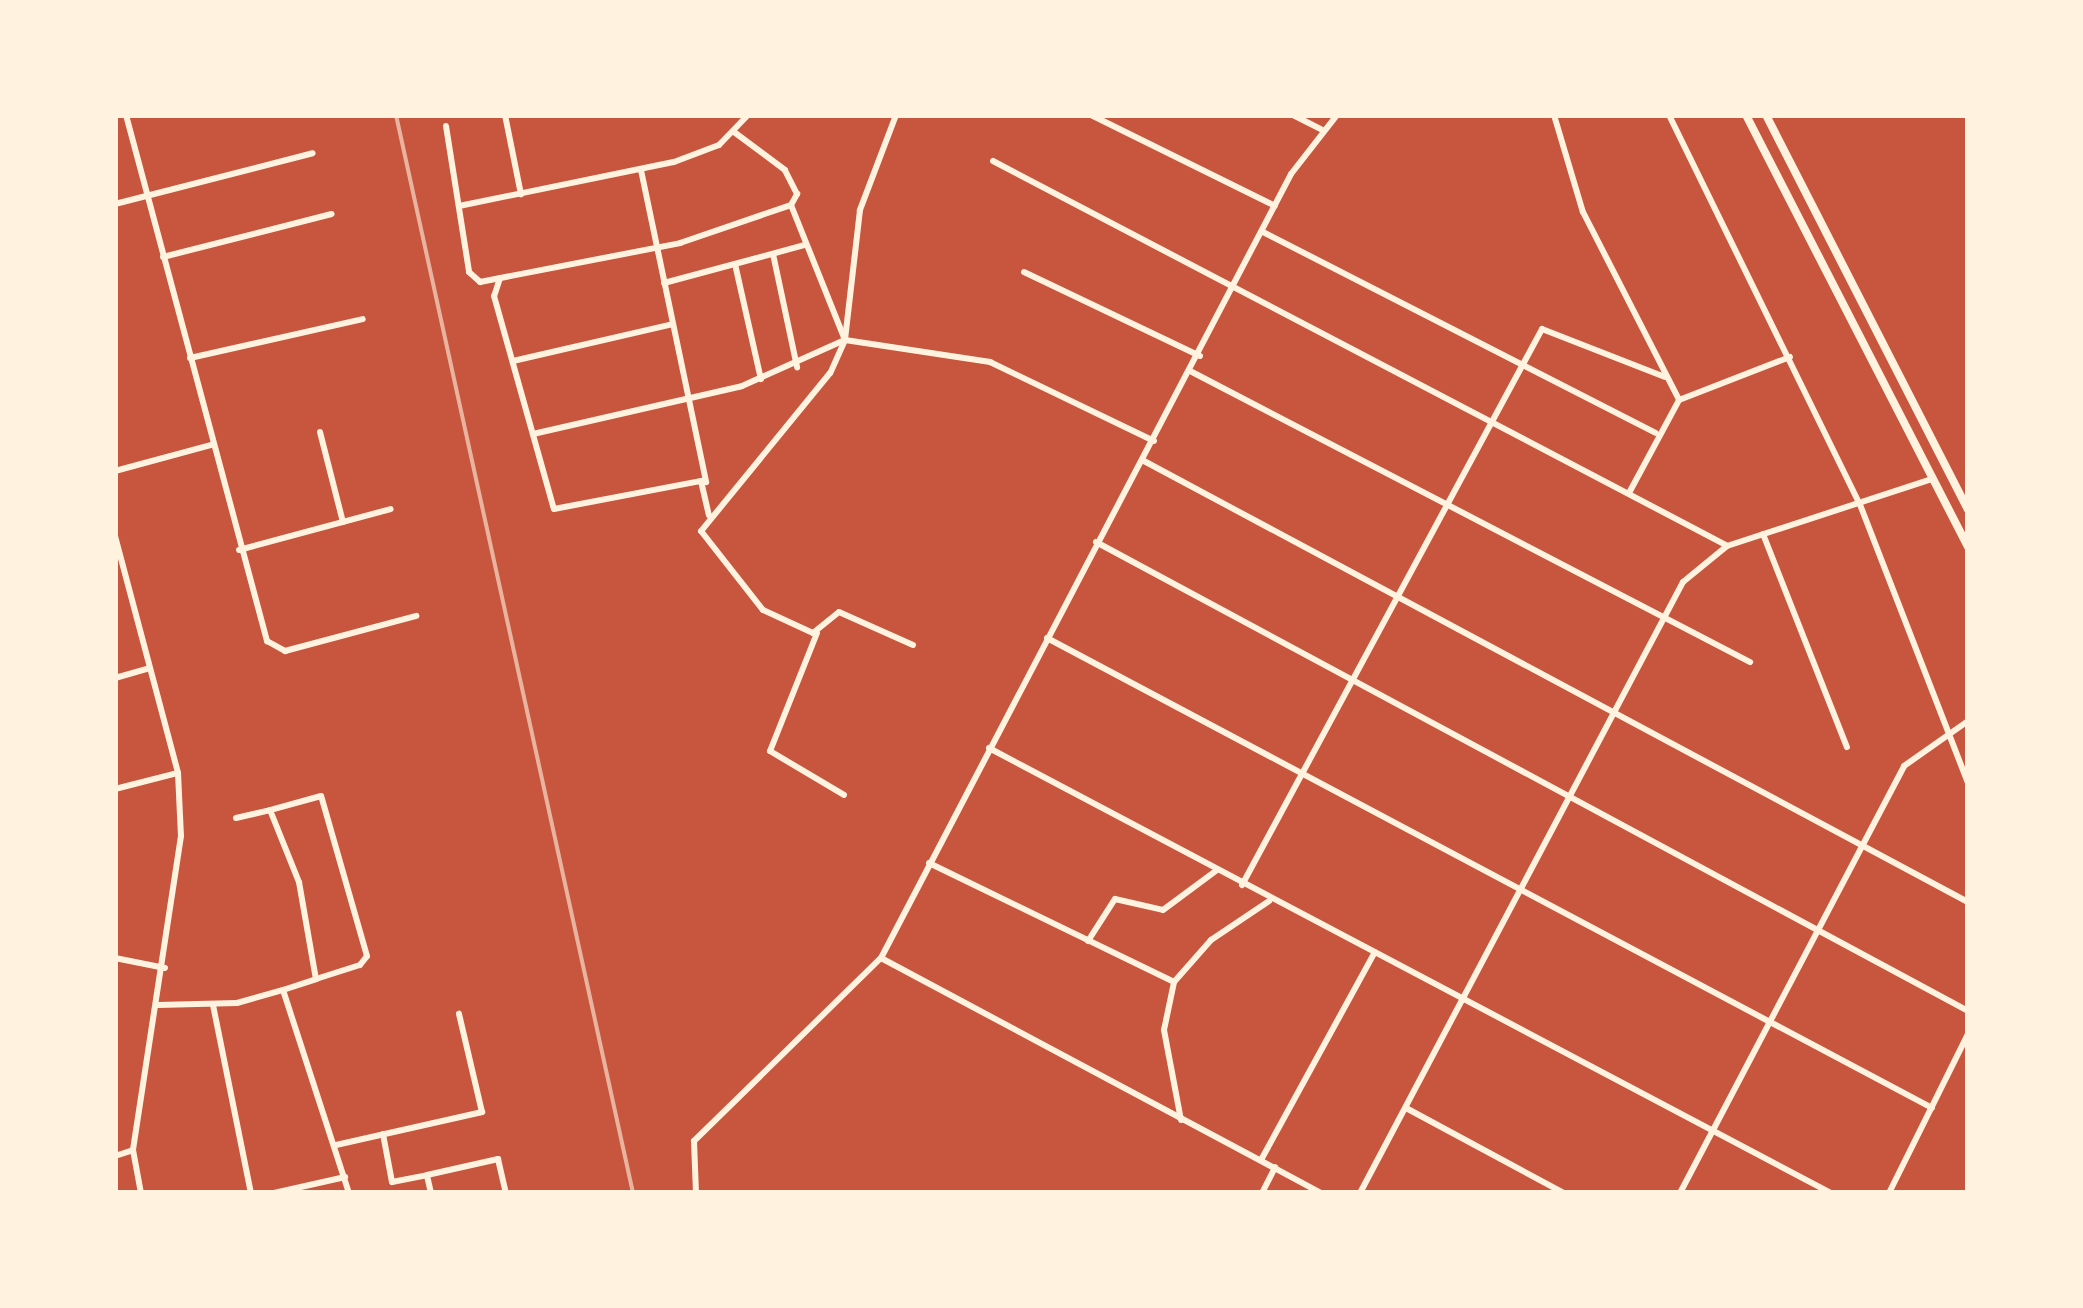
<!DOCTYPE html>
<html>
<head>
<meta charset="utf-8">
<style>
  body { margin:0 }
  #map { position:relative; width:2083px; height:1308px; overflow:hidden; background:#c8553d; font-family:"PT Sans Narrow",sans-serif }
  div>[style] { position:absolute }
  .minor>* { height:6px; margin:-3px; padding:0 3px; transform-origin:3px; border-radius:3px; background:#fff3e0 }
  .tertiary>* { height:8px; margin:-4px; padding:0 4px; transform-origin:4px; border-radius:4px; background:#fff3e0 }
  .rail>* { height:4px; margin:-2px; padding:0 2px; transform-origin:2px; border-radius:2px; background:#e9b49f }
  span { translate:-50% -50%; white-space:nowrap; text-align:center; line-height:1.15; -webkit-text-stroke:10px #fff3e0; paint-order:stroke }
  .frame { position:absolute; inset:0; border:118px solid #fff3e0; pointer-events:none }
</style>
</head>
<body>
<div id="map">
  <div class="minor">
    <i style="left:126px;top:115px;width:545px;rotate:74.99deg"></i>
    <i style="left:267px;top:641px;width:21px;rotate:29deg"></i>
    <i style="left:285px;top:651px;width:136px;rotate:-15deg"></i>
    <i style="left:505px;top:115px;width:81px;rotate:78.6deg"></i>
    <i style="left:896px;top:115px;width:102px;rotate:110.8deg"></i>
    <i style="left:860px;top:210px;width:131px;rotate:96.6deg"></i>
    <i style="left:845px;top:340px;width:147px;rotate:8.6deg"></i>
    <i style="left:990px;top:362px;width:182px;rotate:25.7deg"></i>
    <i style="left:1091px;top:115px;width:205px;rotate:26.3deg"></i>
    <i style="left:1293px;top:115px;width:34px;rotate:27deg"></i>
    <i style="left:1554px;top:115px;width:101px;rotate:73.4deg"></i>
    <i style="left:1583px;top:212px;width:211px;rotate:62.9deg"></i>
    <i style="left:1669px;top:115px;width:431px;rotate:63.9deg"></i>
    <i style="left:1859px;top:502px;width:301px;rotate:68.8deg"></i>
    <i style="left:446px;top:126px;width:148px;rotate:81deg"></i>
    <i style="left:469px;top:272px;width:15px;rotate:42deg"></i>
    <i style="left:480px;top:282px;width:204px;rotate:-11deg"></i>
    <i style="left:680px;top:243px;width:117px;rotate:-18.9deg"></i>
    <i style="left:791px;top:205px;width:13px;rotate:-61deg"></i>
    <i style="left:797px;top:194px;width:27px;rotate:-117deg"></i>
    <i style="left:785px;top:170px;width:64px;rotate:-143.3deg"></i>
    <i style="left:993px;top:161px;width:827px;rotate:27.65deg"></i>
    <i style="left:641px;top:170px;width:319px;rotate:78.2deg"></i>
    <i style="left:115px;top:204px;width:204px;rotate:-14.4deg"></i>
    <i style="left:791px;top:205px;width:145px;rotate:68.2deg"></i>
    <i style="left:845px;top:340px;width:36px;rotate:114deg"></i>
    <i style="left:830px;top:373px;width:204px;rotate:129.2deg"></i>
    <i style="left:701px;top:531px;width:100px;rotate:51.9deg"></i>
    <i style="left:763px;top:610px;width:55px;rotate:24.7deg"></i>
    <i style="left:813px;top:633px;width:33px;rotate:-39deg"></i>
    <i style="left:839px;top:612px;width:81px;rotate:24deg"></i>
    <i style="left:459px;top:206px;width:219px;rotate:-11.6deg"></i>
    <i style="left:674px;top:162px;width:48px;rotate:-20.7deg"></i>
    <i style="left:719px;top:145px;width:42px;rotate:-46deg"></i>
    <i style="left:1263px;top:232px;width:441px;rotate:27.1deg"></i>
    <i style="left:773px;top:254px;width:116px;rotate:78deg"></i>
    <i style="left:163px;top:257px;width:174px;rotate:-14.3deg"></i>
    <i style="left:735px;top:264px;width:118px;rotate:77.3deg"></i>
    <i style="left:1024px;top:272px;width:195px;rotate:25.5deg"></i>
    <i style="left:500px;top:278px;width:19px;rotate:108deg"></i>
    <i style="left:494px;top:296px;width:221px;rotate:74.3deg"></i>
    <i style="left:554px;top:509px;width:150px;rotate:-10.8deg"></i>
    <i style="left:701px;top:481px;width:35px;rotate:77deg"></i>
    <i style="left:664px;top:283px;width:146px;rotate:-15.1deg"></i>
    <i style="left:190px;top:358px;width:177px;rotate:-12.7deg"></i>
    <i style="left:513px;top:361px;width:164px;rotate:-13deg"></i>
    <i style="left:1192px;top:372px;width:629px;rotate:27.46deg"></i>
    <i style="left:320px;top:432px;width:93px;rotate:75.7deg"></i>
    <i style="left:533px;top:434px;width:214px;rotate:-12.9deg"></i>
    <i style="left:742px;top:386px;width:113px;rotate:-24.1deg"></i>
    <i style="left:1144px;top:461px;width:935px;rotate:28.16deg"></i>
    <i style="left:115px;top:471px;width:99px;rotate:-15.2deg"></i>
    <i style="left:1629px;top:493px;width:106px;rotate:-61.7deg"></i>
    <i style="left:1679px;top:400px;width:119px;rotate:-21.2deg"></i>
    <i style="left:1763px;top:534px;width:229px;rotate:68.5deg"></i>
    <i style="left:115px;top:536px;width:245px;rotate:75.1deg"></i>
    <i style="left:178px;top:773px;width:63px;rotate:87.3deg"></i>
    <i style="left:181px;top:836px;width:318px;rotate:98.7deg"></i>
    <i style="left:133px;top:1150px;width:44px;rotate:79.5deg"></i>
    <i style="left:1096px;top:542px;width:990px;rotate:28.27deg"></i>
    <i style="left:239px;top:550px;width:157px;rotate:-15.1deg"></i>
    <i style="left:817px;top:633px;width:127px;rotate:111.7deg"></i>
    <i style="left:770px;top:751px;width:86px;rotate:30.7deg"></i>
    <i style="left:1047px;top:638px;width:1002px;rotate:27.97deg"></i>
    <i style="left:115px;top:678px;width:36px;rotate:-16deg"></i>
    <i style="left:989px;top:748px;width:952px;rotate:27.86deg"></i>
    <i style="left:115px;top:789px;width:65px;rotate:-14.3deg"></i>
    <i style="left:236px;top:818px;width:35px;rotate:-13deg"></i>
    <i style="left:929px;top:863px;width:272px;rotate:25.9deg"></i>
    <i style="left:1242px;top:885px;width:632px;rotate:-61.65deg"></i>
    <i style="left:1542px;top:329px;width:132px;rotate:21.3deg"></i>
    <i style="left:1088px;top:941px;width:50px;rotate:-57.3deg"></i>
    <i style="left:1115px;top:899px;width:49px;rotate:12.9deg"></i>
    <i style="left:1163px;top:910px;width:67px;rotate:-36.5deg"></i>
    <i style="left:115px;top:958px;width:51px;rotate:11.3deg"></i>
    <i style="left:881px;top:958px;width:499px;rotate:28.1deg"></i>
    <i style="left:283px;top:990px;width:35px;rotate:-18deg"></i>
    <i style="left:316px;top:979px;width:46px;rotate:-17.7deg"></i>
    <i style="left:360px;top:965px;width:11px;rotate:-52deg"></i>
    <i style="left:367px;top:956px;width:166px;rotate:-106deg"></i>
    <i style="left:321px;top:796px;width:53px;rotate:164.6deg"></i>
    <i style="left:270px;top:810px;width:78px;rotate:68.1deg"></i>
    <i style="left:299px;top:882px;width:98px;rotate:80.1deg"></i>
    <i style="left:158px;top:1005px;width:79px;rotate:-1.5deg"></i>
    <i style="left:237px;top:1003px;width:48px;rotate:-15.8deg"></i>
    <i style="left:283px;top:990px;width:213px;rotate:72deg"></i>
    <i style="left:213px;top:1005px;width:192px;rotate:78.6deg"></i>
    <i style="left:1406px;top:1108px;width:179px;rotate:28.3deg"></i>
    <i style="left:1181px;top:1120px;width:92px;rotate:-100.7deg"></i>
    <i style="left:1164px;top:1030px;width:49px;rotate:-78.2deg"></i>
    <i style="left:1174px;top:982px;width:56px;rotate:-48.6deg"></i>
    <i style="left:1211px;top:940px;width:70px;rotate:-33.9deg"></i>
    <i style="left:383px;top:1134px;width:49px;rotate:79.4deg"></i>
    <i style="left:392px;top:1182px;width:36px;rotate:-11deg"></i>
    <i style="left:336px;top:1145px;width:150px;rotate:-12.7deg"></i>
    <i style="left:482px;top:1112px;width:101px;rotate:-103.2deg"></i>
    <i style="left:115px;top:1156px;width:19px;rotate:-18deg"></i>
    <i style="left:1261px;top:1160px;width:237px;rotate:-61.3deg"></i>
    <i style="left:274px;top:1193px;width:73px;rotate:-12.7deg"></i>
    <i style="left:431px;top:1193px;width:18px;rotate:-103deg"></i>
    <i style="left:427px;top:1175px;width:73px;rotate:-12.7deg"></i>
    <i style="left:498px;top:1159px;width:35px;rotate:77deg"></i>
    <i style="left:696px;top:1193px;width:52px;rotate:-92.2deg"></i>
    <i style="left:694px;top:1141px;width:262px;rotate:-44.4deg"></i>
    <i style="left:881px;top:958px;width:885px;rotate:-62.39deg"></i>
    <i style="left:1291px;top:174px;width:75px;rotate:-52.1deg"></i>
    <i style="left:1262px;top:1193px;width:29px;rotate:-63deg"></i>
    <i style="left:1360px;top:1193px;width:691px;rotate:-62.14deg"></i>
    <i style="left:1683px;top:582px;width:57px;rotate:-39.3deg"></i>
    <i style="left:1727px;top:546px;width:216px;rotate:-18.1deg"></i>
    <i style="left:1680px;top:1193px;width:482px;rotate:-62.3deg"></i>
    <i style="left:1904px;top:766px;width:78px;rotate:-35.1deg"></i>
    <i style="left:1889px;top:1193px;width:178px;rotate:-63.6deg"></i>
  </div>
  <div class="tertiary">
    <i style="left:1746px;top:115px;width:486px;rotate:62.8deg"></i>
    <i style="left:1766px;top:115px;width:444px;rotate:62.9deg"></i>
  </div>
  <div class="rail">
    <i style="left:396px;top:115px;width:1104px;rotate:77.6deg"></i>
  </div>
  <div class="frame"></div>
</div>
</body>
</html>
